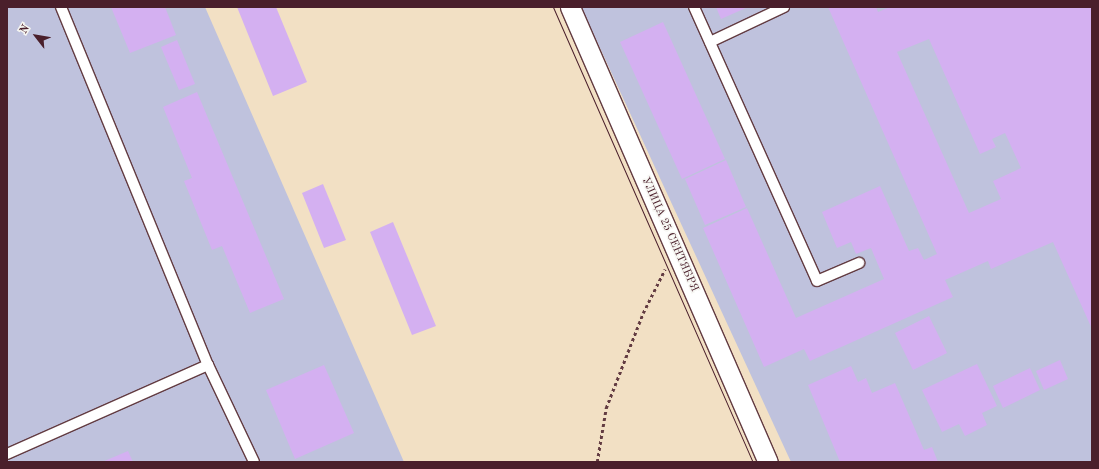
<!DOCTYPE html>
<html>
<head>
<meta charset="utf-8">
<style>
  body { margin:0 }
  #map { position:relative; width:1099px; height:469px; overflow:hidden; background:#f2e0c4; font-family:"Old Standard TT",serif }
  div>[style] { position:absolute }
  .industrial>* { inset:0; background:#bfc2dd }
  .building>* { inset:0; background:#d4b0f1 }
  .path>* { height:2.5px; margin-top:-1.25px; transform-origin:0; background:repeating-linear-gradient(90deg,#633c42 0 3px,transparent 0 6px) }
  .roads { filter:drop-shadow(1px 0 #633c42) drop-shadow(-1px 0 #633c42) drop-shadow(0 1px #633c42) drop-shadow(0 -1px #633c42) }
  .lane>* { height:10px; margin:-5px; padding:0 5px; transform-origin:5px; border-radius:5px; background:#fff }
  .street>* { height:19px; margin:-9.5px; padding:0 9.5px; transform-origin:9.5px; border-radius:9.5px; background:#fff }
  .tram>* { height:1px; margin:-0.5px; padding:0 0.5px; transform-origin:0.5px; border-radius:0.5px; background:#4a1f2b }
  span { translate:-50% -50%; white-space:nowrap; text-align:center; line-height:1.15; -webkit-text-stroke:3px #f6f6f2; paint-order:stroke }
  .street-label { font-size:11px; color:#4a1f2b }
  .frame { position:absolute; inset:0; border:8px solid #4a1f2b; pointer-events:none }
  .north { position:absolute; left:16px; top:16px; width:40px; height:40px; -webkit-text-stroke:3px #f6f6f2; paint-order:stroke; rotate:301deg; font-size:11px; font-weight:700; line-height:16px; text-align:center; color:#4a1f2b }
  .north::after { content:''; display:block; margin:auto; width:14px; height:18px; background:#4a1f2b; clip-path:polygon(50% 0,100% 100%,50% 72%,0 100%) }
</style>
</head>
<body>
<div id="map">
  <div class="industrial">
    <i style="clip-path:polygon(7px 7px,205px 7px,404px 462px,7px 462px)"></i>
    <i style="clip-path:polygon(581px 7px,1092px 7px,1092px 462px,791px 462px)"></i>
  </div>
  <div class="building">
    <i style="clip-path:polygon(111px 7px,165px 7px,176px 35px,130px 53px)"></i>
    <i style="clip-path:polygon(237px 7px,276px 7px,307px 82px,273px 96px)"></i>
    <i style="clip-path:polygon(716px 7px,748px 7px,721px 19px)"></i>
    <i style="clip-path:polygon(evenodd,828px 7px,876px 7px,878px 12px,890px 7px,1092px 7px,1092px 329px,1053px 242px,991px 269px,988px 261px,945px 280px,953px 297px,810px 361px,804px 349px,764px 367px,703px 228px,747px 208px,796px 318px,884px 279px,871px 248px,856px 254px,851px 242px,837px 248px,822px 212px,880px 186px,909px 251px,918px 248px,924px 260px,937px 254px,828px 7px,929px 39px,980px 154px,996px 147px,992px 139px,1005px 133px,1021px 168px,993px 181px,1001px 199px,969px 213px,897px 52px,929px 39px)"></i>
    <i style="clip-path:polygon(663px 22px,725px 159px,682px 179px,620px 42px)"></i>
    <i style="clip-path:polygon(177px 40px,195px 84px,179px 90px,161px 47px)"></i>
    <i style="clip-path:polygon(197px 92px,284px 299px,250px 313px,222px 246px,212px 250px,184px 181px,192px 178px,163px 107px)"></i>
    <i style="clip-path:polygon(726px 160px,746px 207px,705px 225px,685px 179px)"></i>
    <i style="clip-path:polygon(323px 184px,346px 240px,324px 248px,302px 193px)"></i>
    <i style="clip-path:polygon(393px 222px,436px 326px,412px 335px,370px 232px)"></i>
    <i style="clip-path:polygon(929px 316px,947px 353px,913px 370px,895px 333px)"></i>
    <i style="clip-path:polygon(1060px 360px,1068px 379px,1044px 390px,1036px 371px)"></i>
    <i style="clip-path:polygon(977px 364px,997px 406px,982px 413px,987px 425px,965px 436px,959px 424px,942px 432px,922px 390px)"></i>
    <i style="clip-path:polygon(324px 365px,354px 433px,295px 459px,266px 390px)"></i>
    <i style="clip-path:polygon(851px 366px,858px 382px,866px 378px,872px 393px,895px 383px,924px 450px,932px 447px,938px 462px,840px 462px,808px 385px)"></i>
    <i style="clip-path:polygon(1030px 368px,1040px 390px,1003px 408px,993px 386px)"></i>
    <i style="clip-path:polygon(128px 451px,133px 462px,102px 462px)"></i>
  </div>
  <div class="path">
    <i style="left:597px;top:462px;width:55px;rotate:-80.5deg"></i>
    <i style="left:606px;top:408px;width:102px;rotate:-68.7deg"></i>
    <i style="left:643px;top:313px;width:49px;rotate:-63.4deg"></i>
  </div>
  <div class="roads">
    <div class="lane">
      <i style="left:61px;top:7px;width:387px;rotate:67.7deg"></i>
      <i style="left:208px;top:365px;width:107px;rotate:64.6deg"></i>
      <i style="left:694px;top:7px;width:300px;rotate:65.8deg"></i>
      <i style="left:817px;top:281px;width:46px;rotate:-23.2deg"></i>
      <i style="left:710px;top:42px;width:82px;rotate:-25.3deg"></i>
      <i style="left:7px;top:454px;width:220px;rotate:-23.9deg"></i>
    </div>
    <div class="street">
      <i style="left:570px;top:7px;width:496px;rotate:66.5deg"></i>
    </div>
  </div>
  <div class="tram">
    <i style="left:553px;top:7px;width:497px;rotate:66.3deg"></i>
  </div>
  <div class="street-label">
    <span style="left:669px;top:235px;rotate:66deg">УЛИЦА 25 СЕНТЯБРЯ</span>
  </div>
  <div class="frame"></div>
  <div class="north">N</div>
</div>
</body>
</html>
